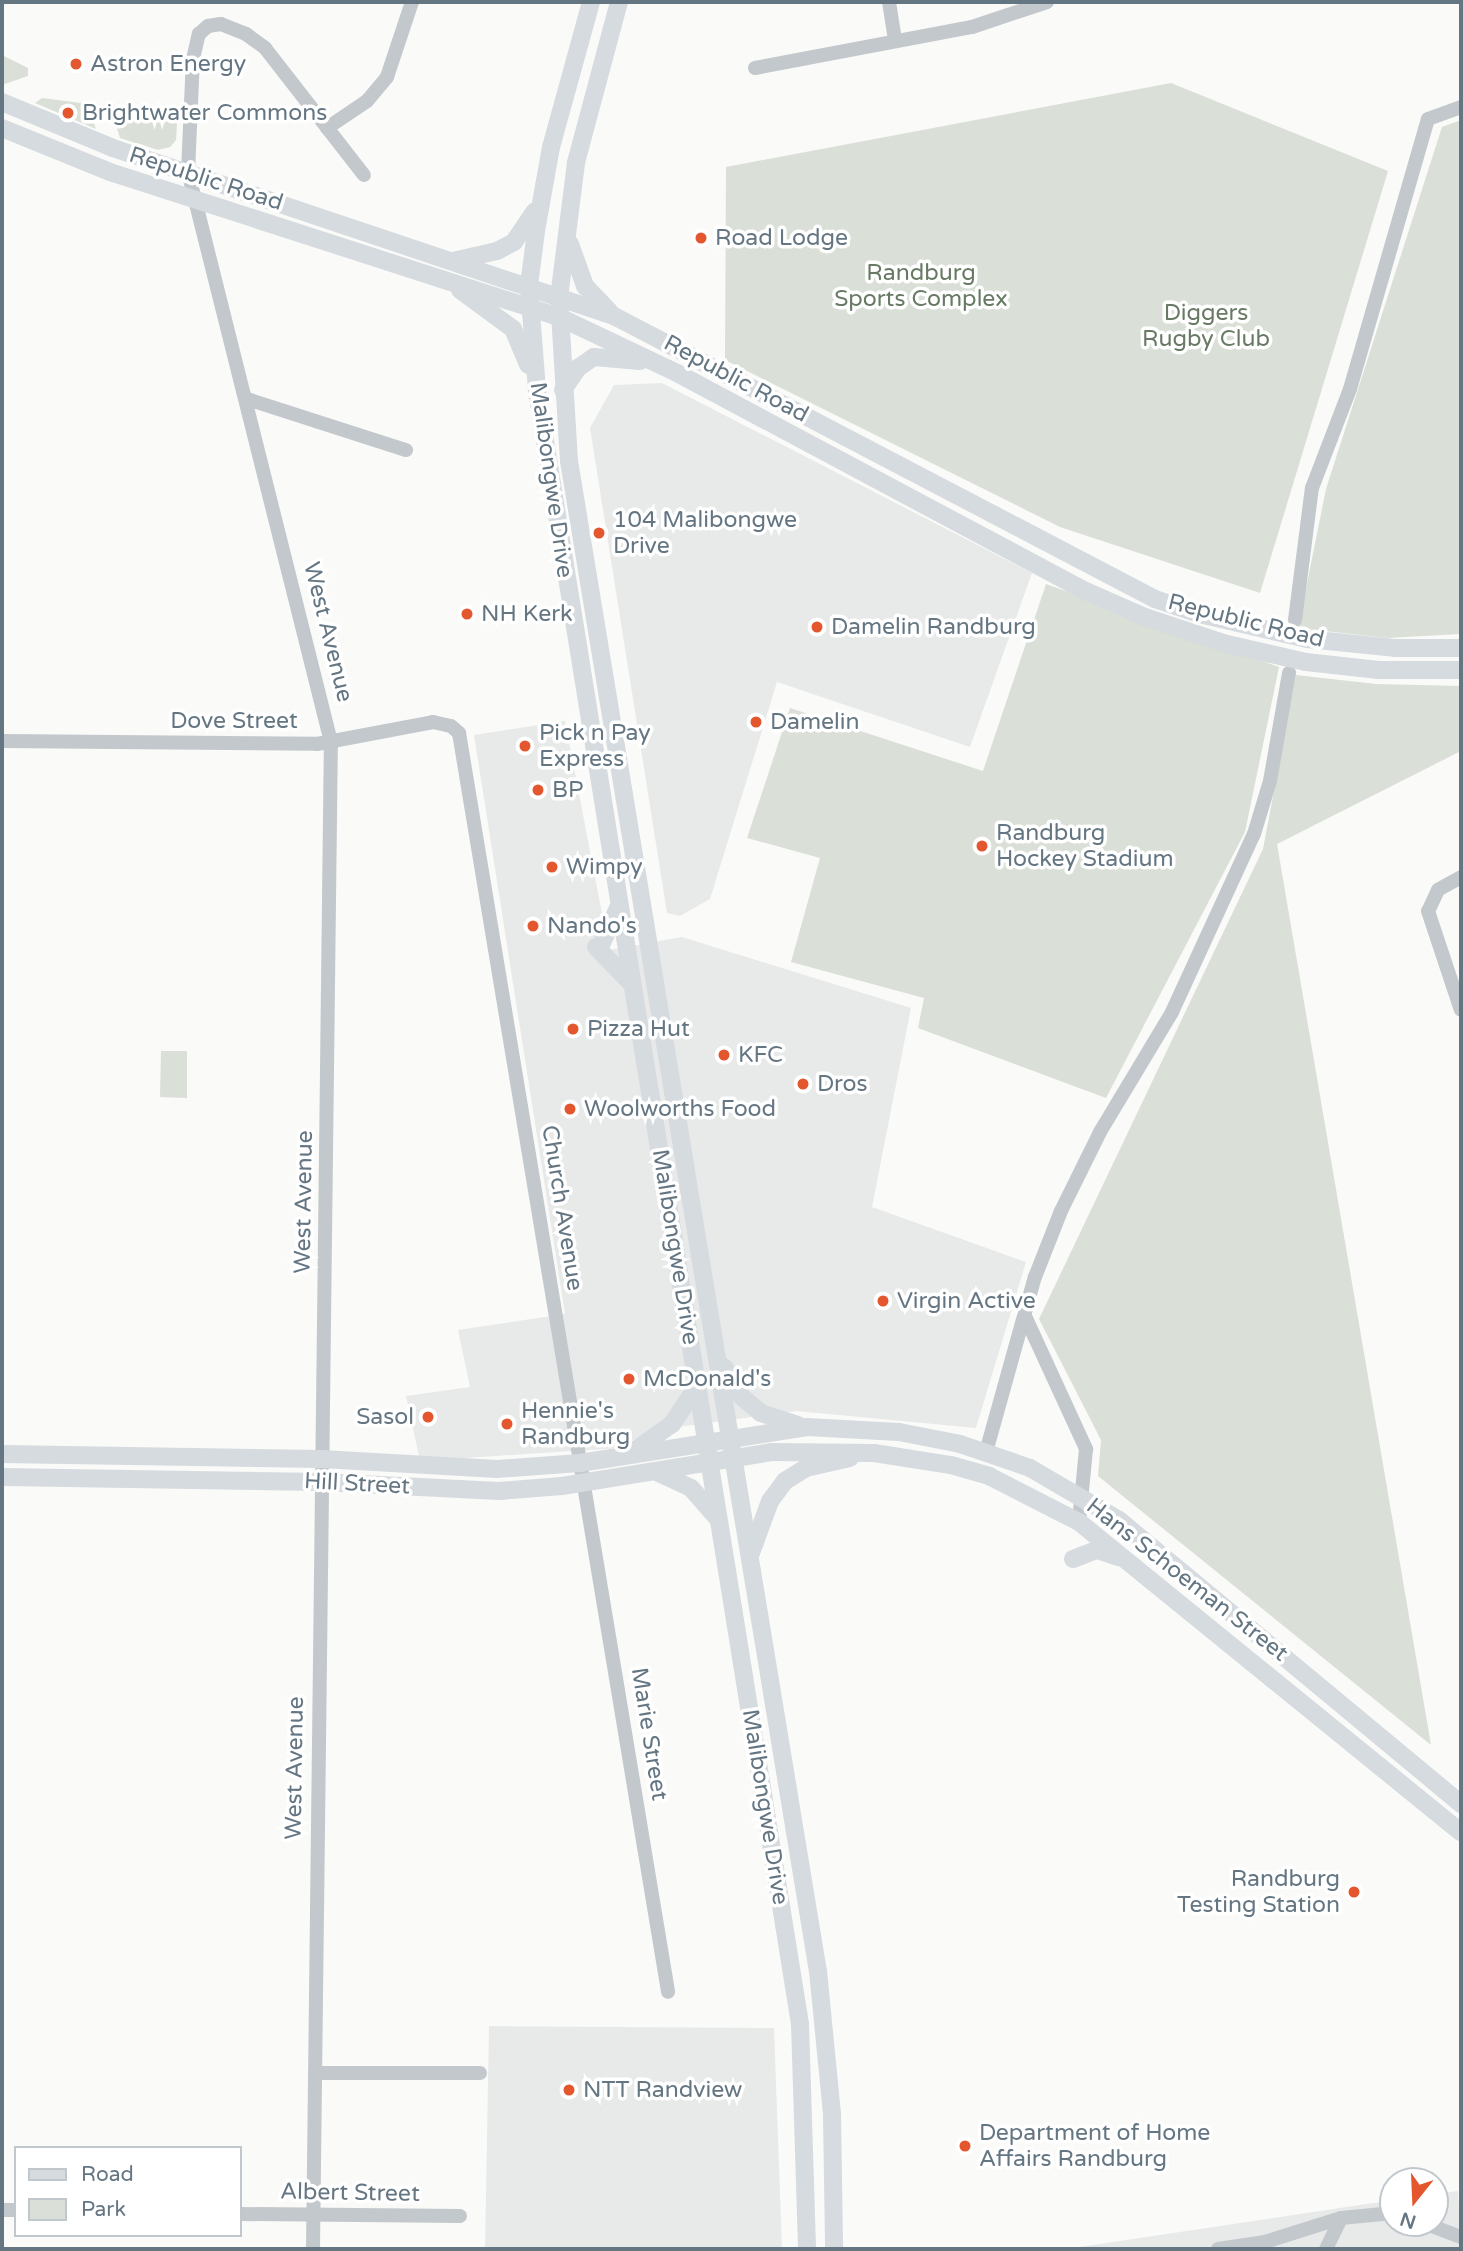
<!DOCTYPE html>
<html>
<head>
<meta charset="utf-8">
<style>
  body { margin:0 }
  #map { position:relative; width:1463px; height:2251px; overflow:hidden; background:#fafaf8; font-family:"Varela Round",sans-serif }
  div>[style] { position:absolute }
  .built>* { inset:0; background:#e8e9e9 }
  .green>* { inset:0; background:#dadfd7 }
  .minor>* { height:14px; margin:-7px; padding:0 7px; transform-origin:7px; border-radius:7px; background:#c3c8cc }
  .major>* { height:18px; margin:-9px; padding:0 9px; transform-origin:9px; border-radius:9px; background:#d6dbdf }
  .dots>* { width:19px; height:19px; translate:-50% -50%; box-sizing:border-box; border:4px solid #fff; border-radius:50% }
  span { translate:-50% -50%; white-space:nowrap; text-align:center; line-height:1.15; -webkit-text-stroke:7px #fff; paint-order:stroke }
  .poi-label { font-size:23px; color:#657683 }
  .left { translate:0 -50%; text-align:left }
  .right { translate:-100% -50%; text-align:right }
  .street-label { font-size:23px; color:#657683 }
  .park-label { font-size:23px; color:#687a64 }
  .frame { position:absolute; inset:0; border:4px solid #657683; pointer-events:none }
  .legend { position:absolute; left:14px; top:2146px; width:228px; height:91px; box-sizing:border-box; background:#fff; border:2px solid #c1c8cd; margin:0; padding:9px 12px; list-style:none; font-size:21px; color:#657683 }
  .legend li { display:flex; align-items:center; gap:14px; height:35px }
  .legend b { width:35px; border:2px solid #c1c8cd }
  .north { position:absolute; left:1379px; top:2167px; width:70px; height:70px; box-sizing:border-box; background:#fff; border:2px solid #c1c8cd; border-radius:50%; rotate:198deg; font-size:19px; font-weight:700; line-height:28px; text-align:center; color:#657683 }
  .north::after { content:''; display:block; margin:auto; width:24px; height:32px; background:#e4572e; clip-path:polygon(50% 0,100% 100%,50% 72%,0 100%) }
</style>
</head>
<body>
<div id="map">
  <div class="built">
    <i style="clip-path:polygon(662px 383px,1032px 573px,970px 747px,777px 682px,710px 899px,680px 916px,667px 913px,590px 428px,614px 385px)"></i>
    <i style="clip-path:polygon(565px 721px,609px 950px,682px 937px,911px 1008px,872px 1207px,1026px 1262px,976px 1428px,796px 1411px,649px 1431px,619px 1448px,420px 1461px,406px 1396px,470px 1387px,458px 1330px,565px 1314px,474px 735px)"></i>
    <i style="clip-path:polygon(489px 2026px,774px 2028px,782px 2249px,485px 2249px)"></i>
    <i style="clip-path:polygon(1458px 2191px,1461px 2249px,1066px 2249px,1393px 2200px,1393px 2223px,1435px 2223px,1435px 2194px)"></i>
  </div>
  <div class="green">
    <i style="clip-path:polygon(2px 55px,28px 68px,28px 76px,2px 85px)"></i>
    <i style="clip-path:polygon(1171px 83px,1388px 171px,1260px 593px,1060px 527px,725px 360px,726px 167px)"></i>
    <i style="clip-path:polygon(42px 98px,81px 103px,88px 108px,96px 129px,35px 103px)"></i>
    <i style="clip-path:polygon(110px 105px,178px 108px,176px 140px,170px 147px,158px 150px,120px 138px)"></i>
    <i style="clip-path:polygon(1461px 120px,1461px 634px,1387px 638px,1298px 628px,1326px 489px,1442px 127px)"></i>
    <i style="clip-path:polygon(1046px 584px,1279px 667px,1245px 832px,1106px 1098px,918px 1028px,924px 998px,791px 962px,820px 858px,747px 838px,790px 708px,983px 771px)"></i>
    <i style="clip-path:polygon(1296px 675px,1376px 684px,1461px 686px,1461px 751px,1277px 844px,1431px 1745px,1098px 1476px,1101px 1440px,1039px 1319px,1263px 849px)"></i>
    <i style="clip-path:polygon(161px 1051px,187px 1051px,187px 1098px,160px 1097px)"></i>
  </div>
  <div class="minor">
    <i style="left:889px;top:2px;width:39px;rotate:81deg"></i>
    <i style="left:755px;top:68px;width:221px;rotate:-10.7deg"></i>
    <i style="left:972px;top:27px;width:79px;rotate:-18.4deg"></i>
    <i style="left:327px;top:128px;width:48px;rotate:-34deg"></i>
    <i style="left:367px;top:101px;width:31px;rotate:-50deg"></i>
    <i style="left:387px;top:77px;width:79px;rotate:-71.6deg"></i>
    <i style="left:247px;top:399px;width:167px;rotate:17.8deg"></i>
    <i style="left:1295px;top:620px;width:133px;rotate:-82.7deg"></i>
    <i style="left:1312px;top:488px;width:106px;rotate:-69deg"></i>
    <i style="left:1350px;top:389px;width:281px;rotate:-73.9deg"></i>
    <i style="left:1428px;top:119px;width:35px;rotate:-20deg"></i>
    <i style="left:2px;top:741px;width:315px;rotate:0.5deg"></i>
    <i style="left:317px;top:744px;width:118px;rotate:-10.7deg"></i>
    <i style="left:433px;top:722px;width:18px;rotate:13deg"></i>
    <i style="left:451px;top:726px;width:11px;rotate:41deg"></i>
    <i style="left:459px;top:733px;width:1276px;rotate:80.57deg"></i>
    <i style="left:1461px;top:877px;width:26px;rotate:151deg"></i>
    <i style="left:1438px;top:890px;width:23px;rotate:115deg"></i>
    <i style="left:1428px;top:911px;width:104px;rotate:71.6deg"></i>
    <i style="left:1024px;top:1314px;width:149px;rotate:65.3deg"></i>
    <i style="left:1086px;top:1449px;width:73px;rotate:95.5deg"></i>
    <i style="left:986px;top:1452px;width:182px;rotate:-74.4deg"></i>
    <i style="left:1035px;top:1277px;width:71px;rotate:-68.5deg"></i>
    <i style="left:1061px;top:1211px;width:88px;rotate:-63.7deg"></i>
    <i style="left:1100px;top:1132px;width:140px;rotate:-59deg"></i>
    <i style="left:1172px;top:1012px;width:196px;rotate:-65.3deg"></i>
    <i style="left:1254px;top:834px;width:55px;rotate:-73.2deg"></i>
    <i style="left:1270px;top:781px;width:110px;rotate:-80deg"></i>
    <i style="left:315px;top:2073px;width:165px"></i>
    <i style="left:2px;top:2210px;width:14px"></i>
    <i style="left:240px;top:2214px;width:220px;rotate:0.5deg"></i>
    <i style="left:1424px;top:2223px;width:40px;rotate:21deg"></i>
    <i style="left:313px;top:2249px;width:1507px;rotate:-89.32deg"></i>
    <i style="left:331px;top:742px;width:588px;rotate:-104.08deg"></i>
    <i style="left:188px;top:172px;width:113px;rotate:-87.5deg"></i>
    <i style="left:193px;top:59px;width:26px;rotate:-77deg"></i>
    <i style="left:199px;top:34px;width:12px;rotate:-42deg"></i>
    <i style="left:208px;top:26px;width:13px;rotate:-9deg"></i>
    <i style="left:221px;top:24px;width:27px;rotate:22deg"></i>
    <i style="left:246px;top:34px;width:24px;rotate:36deg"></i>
    <i style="left:265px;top:48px;width:161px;rotate:52.1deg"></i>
    <i style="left:1218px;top:2249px;width:48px;rotate:-8.5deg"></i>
    <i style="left:1265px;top:2242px;width:80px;rotate:-17.5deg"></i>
    <i style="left:1326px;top:2249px;width:34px;rotate:-64deg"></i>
    <i style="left:1341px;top:2218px;width:52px;rotate:-5.5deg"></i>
  </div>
  <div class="major">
    <i style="left:591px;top:2px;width:150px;rotate:105.4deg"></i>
    <i style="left:551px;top:147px;width:85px;rotate:100.1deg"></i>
    <i style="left:536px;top:231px;width:55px;rotate:97.3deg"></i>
    <i style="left:529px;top:286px;width:105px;rotate:85.6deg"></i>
    <i style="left:537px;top:391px;width:1654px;rotate:80.85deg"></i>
    <i style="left:800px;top:2024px;width:225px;rotate:88.2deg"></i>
    <i style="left:619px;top:2px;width:167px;rotate:105deg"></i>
    <i style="left:576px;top:163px;width:135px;rotate:97.2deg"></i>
    <i style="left:559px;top:297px;width:164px;rotate:86.5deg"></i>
    <i style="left:569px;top:461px;width:1530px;rotate:80.64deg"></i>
    <i style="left:818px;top:1971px;width:145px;rotate:84.4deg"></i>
    <i style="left:832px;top:2115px;width:134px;rotate:89.1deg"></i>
    <i style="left:2px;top:102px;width:120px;rotate:22.5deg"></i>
    <i style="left:113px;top:148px;width:528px;rotate:18.54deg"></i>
    <i style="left:614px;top:316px;width:611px;rotate:27.61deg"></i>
    <i style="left:1155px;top:599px;width:46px;rotate:18.8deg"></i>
    <i style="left:1199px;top:614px;width:111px;rotate:13deg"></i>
    <i style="left:1307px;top:639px;width:88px;rotate:5.8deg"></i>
    <i style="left:1395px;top:648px;width:66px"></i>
    <i style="left:2px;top:128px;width:117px;rotate:22.2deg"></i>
    <i style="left:110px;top:172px;width:472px;rotate:17.9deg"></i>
    <i style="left:559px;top:317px;width:131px;rotate:25.4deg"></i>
    <i style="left:677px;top:373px;width:466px;rotate:28.1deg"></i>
    <i style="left:1088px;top:592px;width:62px;rotate:23.7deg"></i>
    <i style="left:1145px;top:617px;width:82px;rotate:18.4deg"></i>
    <i style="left:1223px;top:643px;width:85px;rotate:12.9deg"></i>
    <i style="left:1306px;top:662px;width:73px;rotate:6.3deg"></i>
    <i style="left:1379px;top:670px;width:82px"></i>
    <i style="left:570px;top:244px;width:45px;rotate:70.3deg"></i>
    <i style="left:585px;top:286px;width:35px;rotate:46deg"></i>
    <i style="left:457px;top:260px;width:41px;rotate:-12.7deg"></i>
    <i style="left:497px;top:251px;width:19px;rotate:-28deg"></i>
    <i style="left:514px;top:242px;width:37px;rotate:-56deg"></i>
    <i style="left:460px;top:290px;width:66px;rotate:36.3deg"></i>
    <i style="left:513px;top:329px;width:39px;rotate:67deg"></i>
    <i style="left:563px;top:390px;width:27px;rotate:-56deg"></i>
    <i style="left:578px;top:368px;width:19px;rotate:-35deg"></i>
    <i style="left:594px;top:357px;width:46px;rotate:5deg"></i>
    <i style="left:601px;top:945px;width:41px;rotate:-65.3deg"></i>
    <i style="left:596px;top:947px;width:49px;rotate:45.8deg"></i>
    <i style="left:724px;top:1367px;width:35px;rotate:59deg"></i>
    <i style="left:742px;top:1397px;width:25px;rotate:40deg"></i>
    <i style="left:761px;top:1413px;width:39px;rotate:18deg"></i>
    <i style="left:634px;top:1451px;width:47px;rotate:-35.4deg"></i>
    <i style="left:672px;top:1424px;width:47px;rotate:-56.3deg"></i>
    <i style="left:2px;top:1454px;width:320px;rotate:0.9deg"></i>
    <i style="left:322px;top:1459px;width:175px;rotate:3.3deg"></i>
    <i style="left:497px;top:1469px;width:83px;rotate:-4.1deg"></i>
    <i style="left:580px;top:1463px;width:230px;rotate:-9deg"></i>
    <i style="left:807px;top:1427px;width:92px;rotate:3.1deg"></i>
    <i style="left:899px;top:1432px;width:62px;rotate:11.1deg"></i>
    <i style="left:960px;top:1444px;width:74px;rotate:18.9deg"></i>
    <i style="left:1030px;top:1468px;width:103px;rotate:30.3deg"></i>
    <i style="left:1119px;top:1520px;width:445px;rotate:39.7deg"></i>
    <i style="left:659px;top:1473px;width:35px;rotate:25deg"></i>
    <i style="left:691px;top:1488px;width:41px;rotate:48.9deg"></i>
    <i style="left:2px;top:1477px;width:319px;rotate:0.9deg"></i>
    <i style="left:321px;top:1482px;width:178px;rotate:2.9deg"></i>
    <i style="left:499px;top:1491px;width:63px;rotate:-4.5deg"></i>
    <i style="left:562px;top:1486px;width:212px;rotate:-9.2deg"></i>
    <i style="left:771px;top:1452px;width:103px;rotate:0.6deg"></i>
    <i style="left:874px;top:1453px;width:78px;rotate:8.9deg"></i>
    <i style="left:951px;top:1465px;width:40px;rotate:16deg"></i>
    <i style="left:989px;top:1476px;width:101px;rotate:27.1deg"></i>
    <i style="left:1079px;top:1522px;width:492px;rotate:39.1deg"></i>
    <i style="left:751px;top:1553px;width:55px;rotate:-69.9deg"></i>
    <i style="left:770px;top:1501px;width:25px;rotate:-53deg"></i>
    <i style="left:785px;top:1481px;width:25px;rotate:-32deg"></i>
    <i style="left:806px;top:1468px;width:45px;rotate:-12.8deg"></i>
    <i style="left:1073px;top:1559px;width:26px;rotate:-21deg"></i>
    <i style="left:1097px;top:1550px;width:23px;rotate:18deg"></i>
  </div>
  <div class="dots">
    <i style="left:76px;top:64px;background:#e4572e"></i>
    <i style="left:68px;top:113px;background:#e4572e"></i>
    <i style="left:701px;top:238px;background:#e4572e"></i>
    <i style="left:599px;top:533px;background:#e4572e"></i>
    <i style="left:467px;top:614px;background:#e4572e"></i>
    <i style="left:817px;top:627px;background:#e4572e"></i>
    <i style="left:756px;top:722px;background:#e4572e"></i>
    <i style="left:525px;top:746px;background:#e4572e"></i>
    <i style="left:538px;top:790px;background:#e4572e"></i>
    <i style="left:982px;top:846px;background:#e4572e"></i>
    <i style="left:552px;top:867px;background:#e4572e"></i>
    <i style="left:533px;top:926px;background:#e4572e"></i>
    <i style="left:573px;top:1029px;background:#e4572e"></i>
    <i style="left:724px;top:1055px;background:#e4572e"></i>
    <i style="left:803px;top:1084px;background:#e4572e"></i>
    <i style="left:570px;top:1109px;background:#e4572e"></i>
    <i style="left:883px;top:1301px;background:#e4572e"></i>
    <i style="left:629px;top:1379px;background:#e4572e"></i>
    <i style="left:428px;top:1417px;background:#e4572e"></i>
    <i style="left:507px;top:1424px;background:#e4572e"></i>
    <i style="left:1354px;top:1892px;background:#e4572e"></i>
    <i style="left:569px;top:2090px;background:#e4572e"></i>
    <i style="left:965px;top:2146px;background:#e4572e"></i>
  </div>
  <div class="poi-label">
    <span class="left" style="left:90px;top:64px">Astron Energy</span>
    <span class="left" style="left:82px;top:113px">Brightwater Commons</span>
    <span class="left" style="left:715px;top:238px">Road Lodge</span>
    <span class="left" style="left:613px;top:533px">104 Malibongwe<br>Drive</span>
    <span class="left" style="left:481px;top:614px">NH Kerk</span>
    <span class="left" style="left:831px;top:627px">Damelin Randburg</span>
    <span class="left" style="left:770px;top:722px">Damelin</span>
    <span class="left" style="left:539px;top:746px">Pick n Pay<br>Express</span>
    <span class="left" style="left:552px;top:790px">BP</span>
    <span class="left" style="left:996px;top:846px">Randburg<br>Hockey Stadium</span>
    <span class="left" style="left:566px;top:867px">Wimpy</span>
    <span class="left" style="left:547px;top:926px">Nando's</span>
    <span class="left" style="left:587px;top:1029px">Pizza Hut</span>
    <span class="left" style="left:738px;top:1055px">KFC</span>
    <span class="left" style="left:817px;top:1084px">Dros</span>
    <span class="left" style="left:584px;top:1109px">Woolworths Food</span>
    <span class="left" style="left:897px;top:1301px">Virgin Active</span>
    <span class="left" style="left:643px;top:1379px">McDonald's</span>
    <span class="left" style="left:521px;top:1424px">Hennie's<br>Randburg</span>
    <span class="right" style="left:414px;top:1417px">Sasol</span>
    <span class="right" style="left:1340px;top:1892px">Randburg<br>Testing Station</span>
    <span class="left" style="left:583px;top:2090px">NTT Randview</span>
    <span class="left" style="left:979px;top:2146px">Department of Home<br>Affairs Randburg</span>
  </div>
  <div class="street-label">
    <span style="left:206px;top:179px;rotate:18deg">Republic Road</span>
    <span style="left:736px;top:379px;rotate:28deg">Republic Road</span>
    <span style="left:551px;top:480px;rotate:82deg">Malibongwe Drive</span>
    <span style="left:1246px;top:621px;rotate:14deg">Republic Road</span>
    <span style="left:328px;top:632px;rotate:76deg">West Avenue</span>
    <span style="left:234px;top:721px">Dove Street</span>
    <span style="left:304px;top:1202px;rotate:-89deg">West Avenue</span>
    <span style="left:562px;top:1208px;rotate:81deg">Church Avenue</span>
    <span style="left:675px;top:1247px;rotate:81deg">Malibongwe Drive</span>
    <span style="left:357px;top:1484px;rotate:3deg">Hill Street</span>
    <span style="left:1187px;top:1580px;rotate:38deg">Hans Schoeman Street</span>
    <span style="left:649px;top:1734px;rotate:81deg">Marie Street</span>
    <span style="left:295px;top:1768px;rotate:-89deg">West Avenue</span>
    <span style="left:765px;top:1807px;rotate:81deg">Malibongwe Drive</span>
    <span style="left:350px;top:2193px;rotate:1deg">Albert Street</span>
  </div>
  <div class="park-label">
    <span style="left:921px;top:286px">Randburg<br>Sports Complex</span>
    <span style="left:1206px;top:326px">Diggers<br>Rugby Club</span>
  </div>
  <div class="frame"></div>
  <ul class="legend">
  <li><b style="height:9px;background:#d6dbdf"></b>Road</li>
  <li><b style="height:19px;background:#dadfd7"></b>Park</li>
  </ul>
  <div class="north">N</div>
</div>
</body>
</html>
